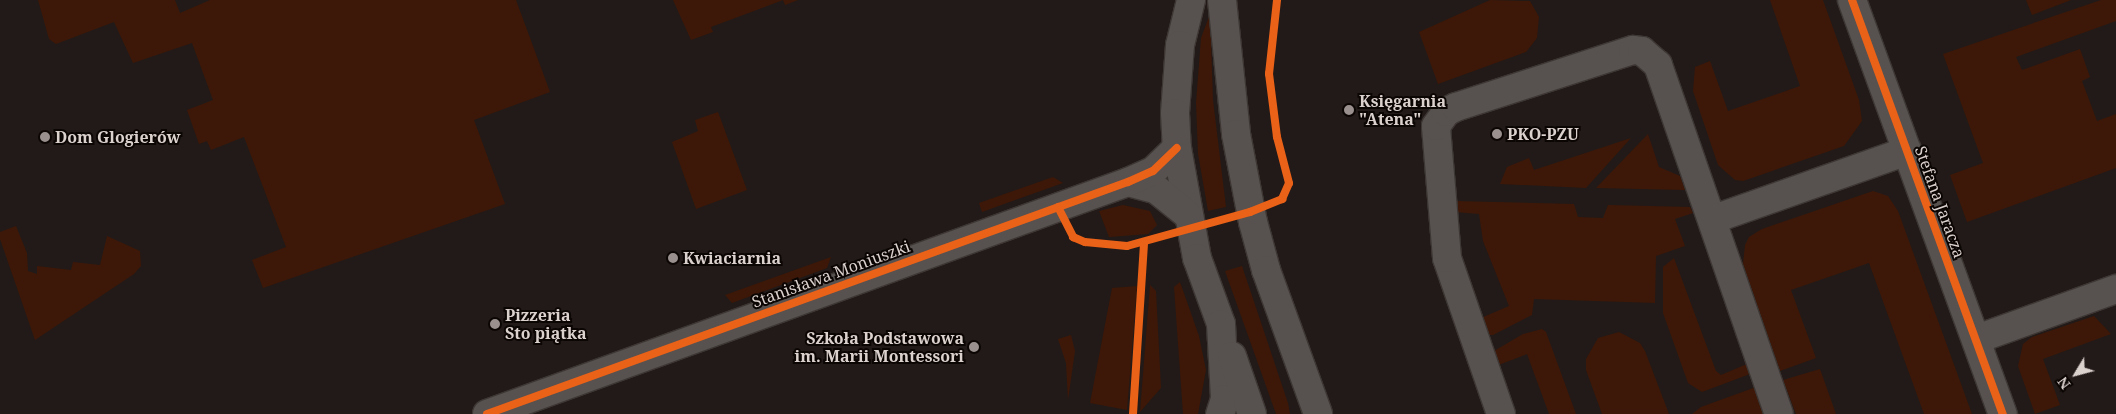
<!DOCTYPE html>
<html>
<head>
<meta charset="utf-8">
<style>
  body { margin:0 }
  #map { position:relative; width:2116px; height:414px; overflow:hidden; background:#221a18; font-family:"Noto Serif",serif }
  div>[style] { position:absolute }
  .green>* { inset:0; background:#3d1808 }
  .roads { filter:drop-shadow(1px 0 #3d3734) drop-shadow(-1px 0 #3d3734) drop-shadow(0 1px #3d3734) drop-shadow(0 -1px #3d3734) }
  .minor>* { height:28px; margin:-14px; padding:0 14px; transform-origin:14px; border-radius:14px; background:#57514f }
  .cycleway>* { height:8px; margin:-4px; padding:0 4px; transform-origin:4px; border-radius:4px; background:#ea6118 }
  .dots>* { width:14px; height:14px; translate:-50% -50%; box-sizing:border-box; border:2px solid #0b0504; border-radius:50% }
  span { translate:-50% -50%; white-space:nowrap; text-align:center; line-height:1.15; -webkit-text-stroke:4px #0b0504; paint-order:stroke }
  .poi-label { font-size:16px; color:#dbd1cd; font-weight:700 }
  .left { translate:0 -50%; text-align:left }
  .right { translate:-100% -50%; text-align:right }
  .street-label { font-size:16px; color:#dbd1cd }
  .north { position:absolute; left:2051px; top:349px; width:50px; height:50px; -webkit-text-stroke:4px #0b0504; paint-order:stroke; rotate:233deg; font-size:14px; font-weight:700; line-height:20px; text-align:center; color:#dbd1cd }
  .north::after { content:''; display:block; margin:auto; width:18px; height:22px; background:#dbd1cd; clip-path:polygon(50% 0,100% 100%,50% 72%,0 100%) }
</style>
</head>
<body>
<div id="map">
  <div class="green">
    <i style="clip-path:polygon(38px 0,175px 0,180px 13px,210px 0,516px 0,550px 92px,474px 120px,505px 204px,263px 288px,252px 260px,286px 247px,244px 137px,211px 150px,207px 141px,199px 144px,187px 110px,213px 100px,192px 43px,133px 63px,114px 22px,56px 44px,49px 39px)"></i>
    <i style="clip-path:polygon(673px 0,798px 0,785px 5px,783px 0,711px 27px,713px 32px,691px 40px)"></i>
    <i style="clip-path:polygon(1490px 0,1530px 1px,1539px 17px,1537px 38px,1526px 52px,1438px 84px,1419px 32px)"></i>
    <i style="clip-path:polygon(1770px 0,1823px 0,1859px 100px,1862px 121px,1844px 146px,1743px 181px,1735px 180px,1718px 165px,1693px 91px,1695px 67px,1710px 61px,1728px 111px,1800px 86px)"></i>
    <i style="clip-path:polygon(2026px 0,2071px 0,2032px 15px)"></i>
    <i style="clip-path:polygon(2101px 0,2116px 0,2116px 21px,2016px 57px,2022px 70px,2080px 49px,2090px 77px,2082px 81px,2097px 121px,2116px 114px,2116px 168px,1967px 222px,1950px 175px,1983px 163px,1943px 54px)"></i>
    <i style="clip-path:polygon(1210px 14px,1213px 100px,1226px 207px,1208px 211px,1198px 154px,1196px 103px,1201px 38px)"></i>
    <i style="clip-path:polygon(718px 112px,747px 190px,696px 209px,672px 142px,698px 131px,695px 120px)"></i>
    <i style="clip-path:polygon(1648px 134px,1659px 167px,1680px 176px,1685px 190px,1596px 188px)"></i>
    <i style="clip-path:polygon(1631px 138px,1586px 188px,1500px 184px,1507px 167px,1529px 158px,1534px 170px)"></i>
    <i style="clip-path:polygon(1053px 177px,1063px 183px,982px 212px,979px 203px)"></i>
    <i style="clip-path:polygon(1873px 191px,1888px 196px,1898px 211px,1972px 414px,1924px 414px,1869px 263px,1791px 290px,1816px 358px,1780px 371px,1743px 264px,1745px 245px,1749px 237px,1762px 229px)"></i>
    <i style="clip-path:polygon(1455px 201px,1574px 204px,1578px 217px,1603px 218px,1608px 205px,1690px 207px,1693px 213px,1675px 219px,1685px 246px,1656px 256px,1655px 303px,1534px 299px,1532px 315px,1493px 335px,1488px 335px,1481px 318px,1509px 306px,1483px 241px,1479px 214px,1455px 212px)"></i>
    <i style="clip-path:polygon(1123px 205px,1150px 211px,1157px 225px,1148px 234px,1109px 237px,1099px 211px)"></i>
    <i style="clip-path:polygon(16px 226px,27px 253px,28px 271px,37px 274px,37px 266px,71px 270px,73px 262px,100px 265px,107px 236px,140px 251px,141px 266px,134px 274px,35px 340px,0 239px,0 232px)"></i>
    <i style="clip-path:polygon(831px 257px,827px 268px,732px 303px,725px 295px)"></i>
    <i style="clip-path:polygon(1674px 258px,1716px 371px,1721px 375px,1747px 364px,1750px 374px,1702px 392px,1688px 383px,1663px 313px,1663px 267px)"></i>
    <i style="clip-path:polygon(1242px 266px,1288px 403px,1290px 414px,1276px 414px,1225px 271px)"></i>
    <i style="clip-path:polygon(1180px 282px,1199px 336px,1206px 370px,1198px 414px,1183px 414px,1174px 287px)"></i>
    <i style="clip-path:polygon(1150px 285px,1156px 291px,1161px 388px,1140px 412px)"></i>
    <i style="clip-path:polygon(1137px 286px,1127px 410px,1090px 403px,1112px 288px)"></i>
    <i style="clip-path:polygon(2094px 316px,2111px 334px,2043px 359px,2060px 405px,2035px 414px,2018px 366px,2023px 344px,2032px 337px)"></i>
    <i style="clip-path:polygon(1542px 329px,1546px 332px,1576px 414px,1549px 414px,1527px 354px,1496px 366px,1494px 351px,1523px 334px)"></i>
    <i style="clip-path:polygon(1619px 332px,1640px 343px,1645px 351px,1669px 414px,1602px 414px,1586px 370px,1586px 359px,1598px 338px)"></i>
    <i style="clip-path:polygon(1071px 335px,1075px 351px,1068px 400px,1066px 363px,1058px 339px)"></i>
    <i style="clip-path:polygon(1820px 369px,1836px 414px,1796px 414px,1783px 380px)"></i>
    <i style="clip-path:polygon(1756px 387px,1765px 414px,1692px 414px,1701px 407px)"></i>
  </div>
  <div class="roads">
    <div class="minor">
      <i style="left:1191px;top:0;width:46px;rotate:103.7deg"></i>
      <i style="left:1180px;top:45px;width:68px;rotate:94.2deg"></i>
      <i style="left:1175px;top:113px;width:35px;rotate:87deg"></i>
      <i style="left:1177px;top:148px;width:112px;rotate:79.7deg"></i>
      <i style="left:1197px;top:258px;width:70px;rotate:70deg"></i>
      <i style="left:1221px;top:324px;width:75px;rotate:86.9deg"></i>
      <i style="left:1225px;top:399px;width:16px;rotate:108deg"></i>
      <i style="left:1222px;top:0;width:135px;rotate:84deg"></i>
      <i style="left:1236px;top:134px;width:90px;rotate:79.1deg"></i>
      <i style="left:1253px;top:222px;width:50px;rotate:74.8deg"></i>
      <i style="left:1266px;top:270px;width:153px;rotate:70.1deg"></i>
      <i style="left:1852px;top:0;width:441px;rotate:70deg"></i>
      <i style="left:1128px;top:182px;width:30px;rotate:15deg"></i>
      <i style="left:1157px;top:190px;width:38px;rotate:39deg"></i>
      <i style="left:1714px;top:219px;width:205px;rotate:-19.4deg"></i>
      <i style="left:1977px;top:339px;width:148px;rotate:-19.8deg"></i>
      <i style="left:1232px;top:356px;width:61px;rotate:71deg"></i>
      <i style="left:487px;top:414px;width:682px;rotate:-19.9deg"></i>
      <i style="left:1128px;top:182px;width:27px;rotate:-24deg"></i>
      <i style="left:1153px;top:171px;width:33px;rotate:-44deg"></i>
      <i style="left:1501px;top:414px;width:165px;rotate:-109.1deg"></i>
      <i style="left:1447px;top:258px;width:132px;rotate:-94.8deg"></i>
      <i style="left:1436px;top:126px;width:17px;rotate:-54deg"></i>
      <i style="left:1446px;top:112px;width:11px;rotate:-27deg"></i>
      <i style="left:1456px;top:107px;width:186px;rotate:-17.9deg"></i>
      <i style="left:1633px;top:50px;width:9px;rotate:6deg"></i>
      <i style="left:1642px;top:51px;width:21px;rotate:41deg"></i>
      <i style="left:1658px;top:65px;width:369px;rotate:70.9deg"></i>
    </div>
  </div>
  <div class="cycleway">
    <i style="left:1852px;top:0;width:441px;rotate:70deg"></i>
    <i style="left:1058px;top:207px;width:34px;rotate:63deg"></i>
    <i style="left:1073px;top:237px;width:13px;rotate:23deg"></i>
    <i style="left:1085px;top:242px;width:42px;rotate:5.4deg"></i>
    <i style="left:1127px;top:246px;width:128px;rotate:-15.5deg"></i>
    <i style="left:1250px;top:212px;width:35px;rotate:-22deg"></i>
    <i style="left:1282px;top:199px;width:17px;rotate:-66deg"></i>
    <i style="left:1289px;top:183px;width:48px;rotate:-104.6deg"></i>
    <i style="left:1277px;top:137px;width:64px;rotate:-97.2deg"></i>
    <i style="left:1269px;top:74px;width:74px;rotate:-83.8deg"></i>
    <i style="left:487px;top:414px;width:682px;rotate:-19.9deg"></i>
    <i style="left:1128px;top:182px;width:27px;rotate:-24deg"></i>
    <i style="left:1153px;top:171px;width:33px;rotate:-44deg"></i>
    <i style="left:1133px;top:414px;width:171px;rotate:-86.3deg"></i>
  </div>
  <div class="dots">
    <i style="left:1349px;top:110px;background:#9a918e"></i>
    <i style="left:1497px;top:134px;background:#9a918e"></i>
    <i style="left:45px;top:137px;background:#9a918e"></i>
    <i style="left:673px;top:258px;background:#9a918e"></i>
    <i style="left:495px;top:324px;background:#9a918e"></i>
    <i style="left:974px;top:347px;background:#9a918e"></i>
  </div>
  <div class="poi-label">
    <span class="left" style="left:1359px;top:110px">Księgarnia<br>"Atena"</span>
    <span class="left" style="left:1507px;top:134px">PKO-PZU</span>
    <span class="left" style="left:55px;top:137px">Dom Glogierów</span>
    <span class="left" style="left:683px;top:258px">Kwiaciarnia</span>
    <span class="left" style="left:505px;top:324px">Pizzeria<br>Sto piątka</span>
    <span class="right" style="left:964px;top:347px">Szkoła Podstawowa<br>im. Marii Montessori</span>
  </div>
  <div class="street-label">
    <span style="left:1940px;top:202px;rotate:70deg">Stefana Jaracza</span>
    <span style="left:831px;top:274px;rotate:-20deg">Stanisława Moniuszki</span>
  </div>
  <div class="north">N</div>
</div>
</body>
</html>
